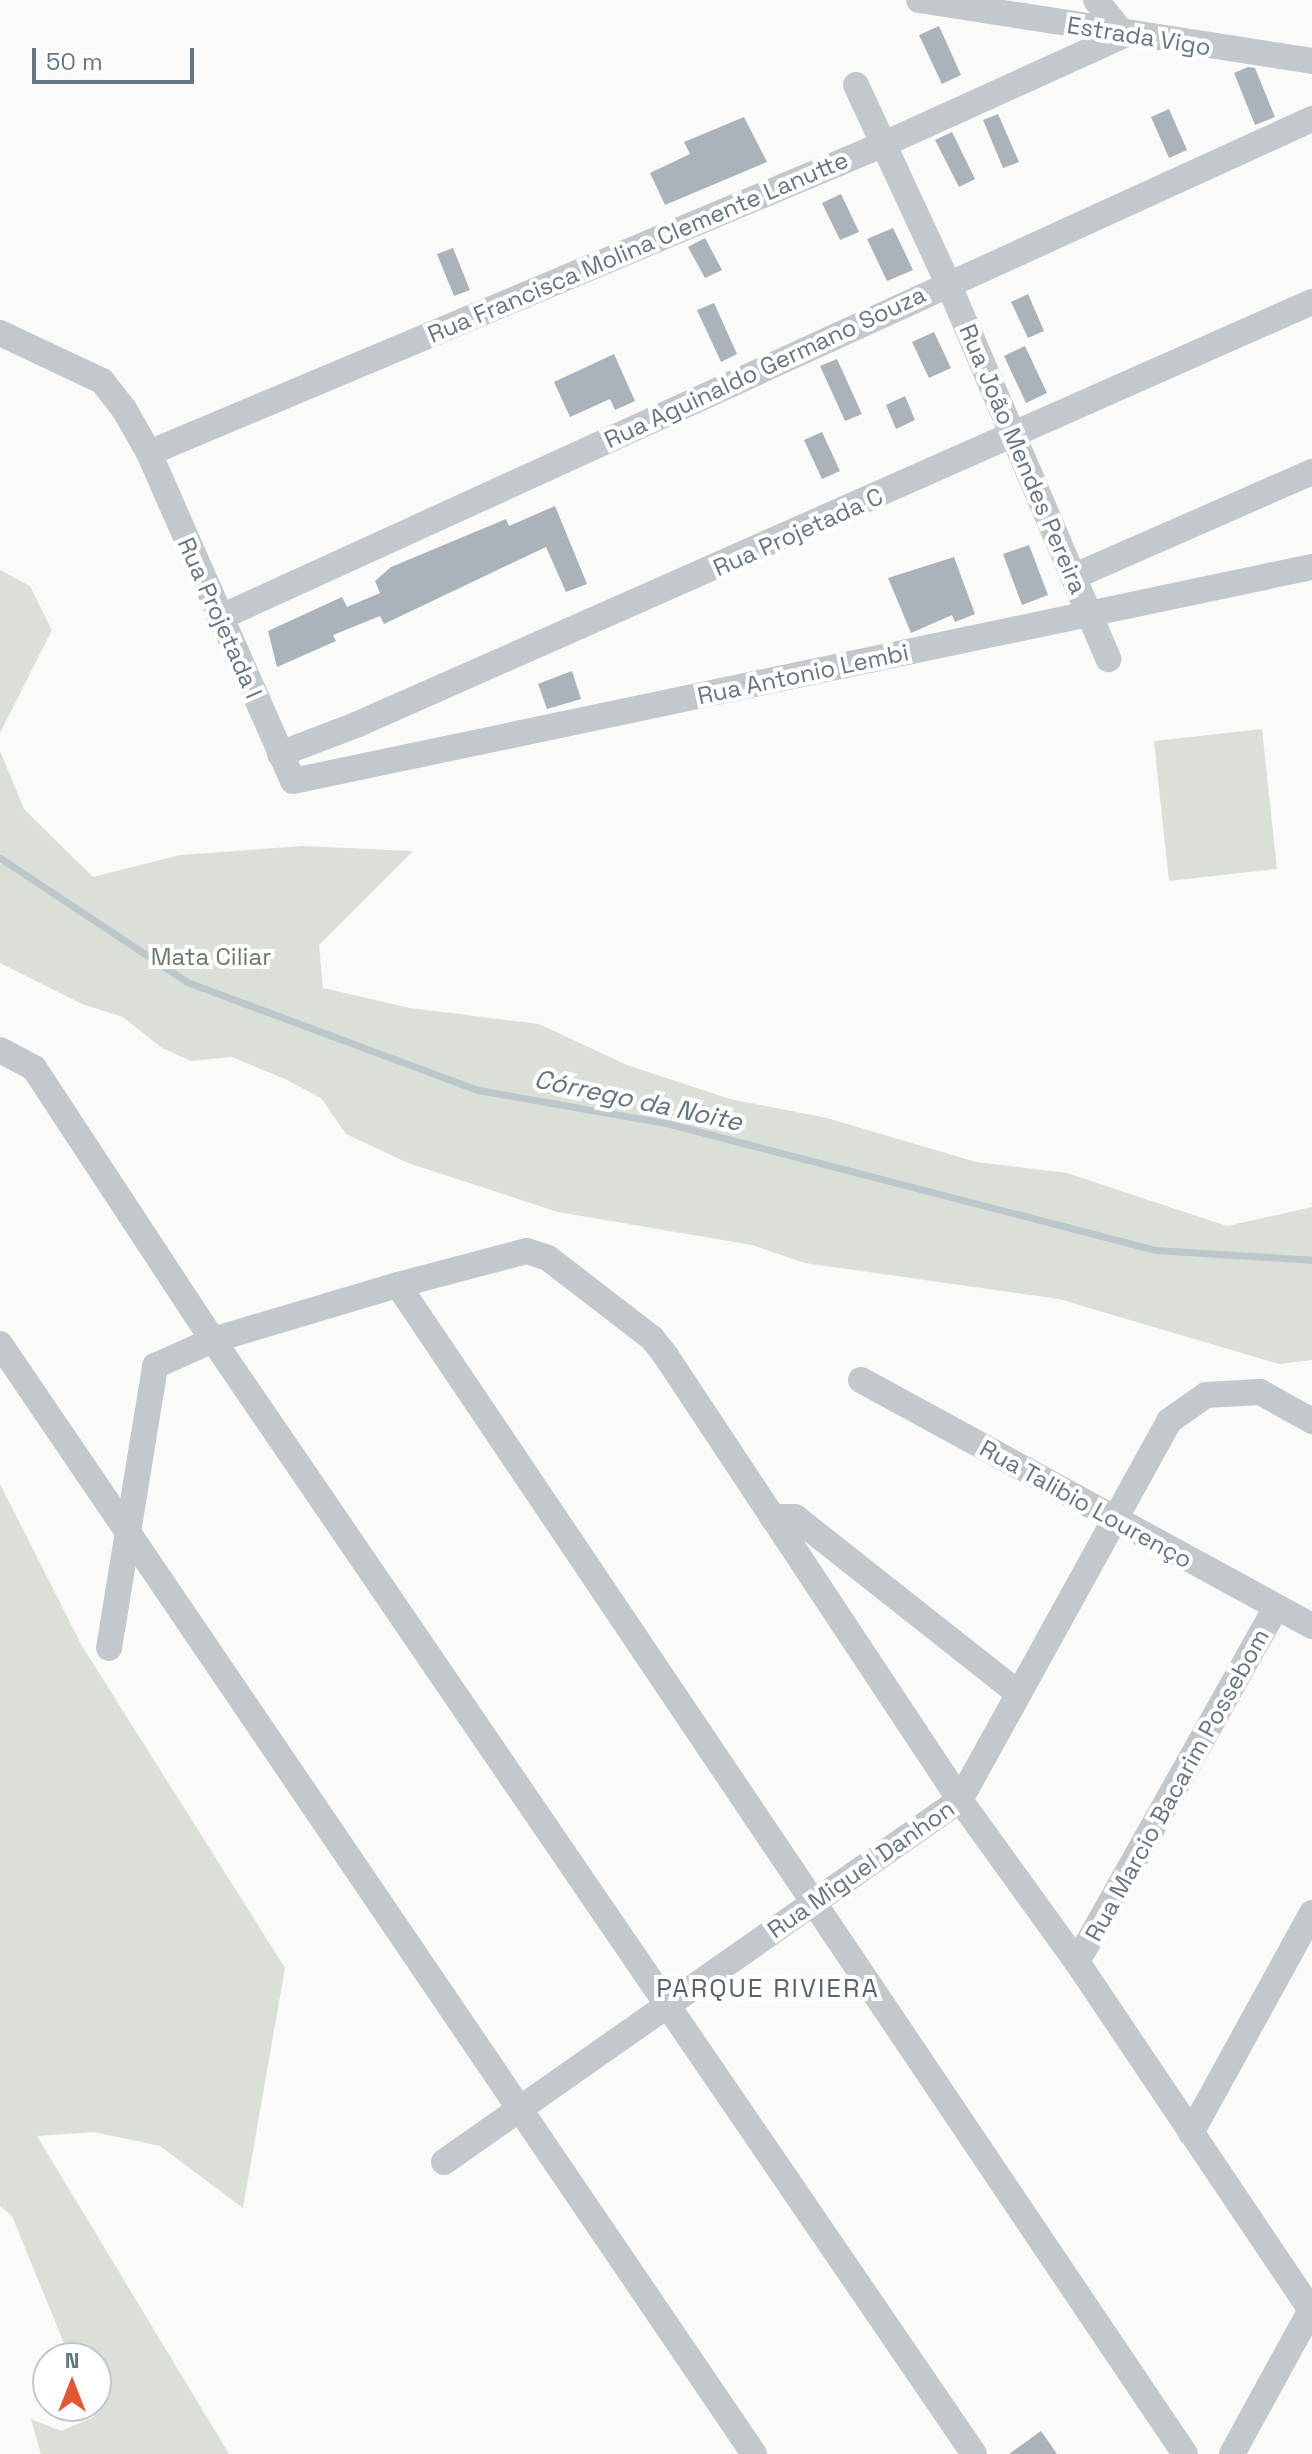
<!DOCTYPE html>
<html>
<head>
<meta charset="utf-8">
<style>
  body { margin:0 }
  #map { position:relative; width:1312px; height:2454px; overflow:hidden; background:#fafaf8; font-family:"Space Grotesk",sans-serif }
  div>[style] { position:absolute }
  .green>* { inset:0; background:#dadfd7 }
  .stream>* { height:7px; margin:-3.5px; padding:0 3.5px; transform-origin:3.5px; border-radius:3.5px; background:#bbc7cb }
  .building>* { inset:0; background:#aab3b9 }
  .minor>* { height:26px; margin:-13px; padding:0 13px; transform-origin:13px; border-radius:13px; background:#c3c8cc }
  span { translate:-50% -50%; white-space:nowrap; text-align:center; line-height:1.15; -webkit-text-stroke:8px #fff; paint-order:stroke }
  .street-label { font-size:24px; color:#657683 }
  .park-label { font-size:24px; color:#687a64 }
  .water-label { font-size:26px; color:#60757c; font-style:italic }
  .neighbourhood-label { font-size:26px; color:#57646e; letter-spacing:2px }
  .north { position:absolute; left:32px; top:2342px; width:80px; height:80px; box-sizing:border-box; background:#fff; border:2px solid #c1c8cd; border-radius:50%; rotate:0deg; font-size:22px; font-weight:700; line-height:32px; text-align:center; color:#657683 }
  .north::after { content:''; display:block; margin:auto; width:28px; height:36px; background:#e4572e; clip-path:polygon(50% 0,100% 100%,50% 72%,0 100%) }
  .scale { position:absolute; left:32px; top:48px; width:162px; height:36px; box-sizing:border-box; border:4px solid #657683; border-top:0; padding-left:10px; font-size:24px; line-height:28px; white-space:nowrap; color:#657683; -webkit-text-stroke:6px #fff; paint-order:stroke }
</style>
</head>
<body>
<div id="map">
  <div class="green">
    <i style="clip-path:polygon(0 570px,30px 586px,52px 630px,0 733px)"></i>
    <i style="clip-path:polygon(1262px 729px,1277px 869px,1169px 881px,1154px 741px)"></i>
    <i style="clip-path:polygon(0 751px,24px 809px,93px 877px,180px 855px,303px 846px,413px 851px,319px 945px,323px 988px,410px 1008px,539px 1024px,627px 1065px,730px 1099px,827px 1118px,976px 1162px,1067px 1173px,1227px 1226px,1312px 1207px,1312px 1360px,1279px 1364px,1059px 1299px,805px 1263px,752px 1245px,558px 1212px,408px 1163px,346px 1134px,321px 1098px,285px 1079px,232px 1057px,191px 1061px,162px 1048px,123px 1017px,82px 1004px,0 963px)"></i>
    <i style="clip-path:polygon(0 1484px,82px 1646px,285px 1968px,243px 2208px,160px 2146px,94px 2132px,37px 2136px,229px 2454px,41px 2454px,31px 2419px,61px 2431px,94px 2417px,90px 2406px,96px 2406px,96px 2358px,70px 2358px,12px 2216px,0 2206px)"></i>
  </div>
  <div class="stream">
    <i style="left:0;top:858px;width:224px;rotate:33.5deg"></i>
    <i style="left:187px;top:982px;width:310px;rotate:20.4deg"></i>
    <i style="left:478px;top:1090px;width:195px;rotate:10deg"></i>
    <i style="left:670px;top:1124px;width:501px;rotate:14.56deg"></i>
    <i style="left:1155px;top:1250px;width:157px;rotate:3.6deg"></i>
  </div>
  <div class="building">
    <i style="clip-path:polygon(939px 26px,961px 75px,942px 84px,919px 35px)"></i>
    <i style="clip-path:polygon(1248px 67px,1255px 68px,1275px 117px,1255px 125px,1234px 73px)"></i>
    <i style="clip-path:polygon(1169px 109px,1187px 150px,1169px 158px,1151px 117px)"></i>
    <i style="clip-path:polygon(998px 114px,1019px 162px,1003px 168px,983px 120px)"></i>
    <i style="clip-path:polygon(744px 117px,767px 162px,665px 205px,650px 173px,690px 154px,684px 142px)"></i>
    <i style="clip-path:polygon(952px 132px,975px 179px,959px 187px,935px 140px)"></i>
    <i style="clip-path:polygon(841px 194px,859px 232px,840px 240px,822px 203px)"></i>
    <i style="clip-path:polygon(893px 228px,913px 270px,887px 281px,867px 239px)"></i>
    <i style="clip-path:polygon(705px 238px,722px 270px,705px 278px,688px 247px)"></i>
    <i style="clip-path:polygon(453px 248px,470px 290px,454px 296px,437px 254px)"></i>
    <i style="clip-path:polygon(1028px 294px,1044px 331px,1028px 338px,1011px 302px)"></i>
    <i style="clip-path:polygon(714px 303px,737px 354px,721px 362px,697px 310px)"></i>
    <i style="clip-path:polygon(934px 332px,951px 368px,929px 378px,912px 342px)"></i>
    <i style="clip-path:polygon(1025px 346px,1047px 393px,1026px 403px,1004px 356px)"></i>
    <i style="clip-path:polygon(614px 354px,635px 401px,615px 410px,610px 399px,570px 417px,554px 382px)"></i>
    <i style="clip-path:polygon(837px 359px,862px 414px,845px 421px,820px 366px)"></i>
    <i style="clip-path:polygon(905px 396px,915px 420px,896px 429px,886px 405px)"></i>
    <i style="clip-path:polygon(822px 432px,840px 471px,822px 479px,804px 440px)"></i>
    <i style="clip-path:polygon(555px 506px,587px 584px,566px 592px,546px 547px,384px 624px,380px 616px,333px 635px,336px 641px,277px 667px,268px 631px,342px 597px,347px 607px,380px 593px,375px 581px,391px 567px,506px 519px,509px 526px)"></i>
    <i style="clip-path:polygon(1029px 545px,1048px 595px,1022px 605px,1003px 554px)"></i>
    <i style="clip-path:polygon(954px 557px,975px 614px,955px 622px,952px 615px,911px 633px,888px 578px)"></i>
    <i style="clip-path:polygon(572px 671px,581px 699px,547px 709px,538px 684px)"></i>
    <i style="clip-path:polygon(1041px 2431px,1057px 2454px,1009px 2454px)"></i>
  </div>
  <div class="minor">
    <i style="left:919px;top:0;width:398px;rotate:8.8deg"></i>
    <i style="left:856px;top:85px;width:218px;rotate:65.1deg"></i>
    <i style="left:948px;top:283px;width:409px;rotate:66.9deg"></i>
    <i style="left:0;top:333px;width:113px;rotate:25.2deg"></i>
    <i style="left:102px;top:381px;width:36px;rotate:52deg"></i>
    <i style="left:124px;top:409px;width:51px;rotate:60.4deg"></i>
    <i style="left:149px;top:453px;width:358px;rotate:66.3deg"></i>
    <i style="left:293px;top:781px;width:1041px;rotate:-11.86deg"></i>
    <i style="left:149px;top:453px;width:797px;rotate:-22.8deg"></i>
    <i style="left:884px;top:144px;width:264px;rotate:-24.4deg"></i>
    <i style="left:1124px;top:35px;width:45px;rotate:-128.7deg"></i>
    <i style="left:1075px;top:576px;width:259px;rotate:-23.7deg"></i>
    <i style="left:219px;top:618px;width:1202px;rotate:-24.54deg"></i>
    <i style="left:280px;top:754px;width:81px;rotate:-20.9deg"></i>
    <i style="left:356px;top:725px;width:1045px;rotate:-23.87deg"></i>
    <i style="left:0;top:1050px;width:38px;rotate:28deg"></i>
    <i style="left:34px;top:1068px;width:326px;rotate:56.7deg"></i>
    <i style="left:213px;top:1340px;width:1349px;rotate:55.66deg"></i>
    <i style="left:398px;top:1285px;width:1409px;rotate:56.05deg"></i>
    <i style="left:0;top:1344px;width:1342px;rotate:55.81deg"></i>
    <i style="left:861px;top:1380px;width:514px;rotate:28.61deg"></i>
    <i style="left:772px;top:1517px;width:23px"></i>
    <i style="left:795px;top:1517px;width:284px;rotate:38.3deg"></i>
    <i style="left:109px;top:1648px;width:286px;rotate:-80.7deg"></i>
    <i style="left:155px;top:1366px;width:64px;rotate:-24.1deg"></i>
    <i style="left:213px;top:1340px;width:193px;rotate:-16.6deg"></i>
    <i style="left:398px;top:1285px;width:133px;rotate:-14.8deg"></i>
    <i style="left:527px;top:1251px;width:22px;rotate:18deg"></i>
    <i style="left:548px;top:1258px;width:131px;rotate:37.6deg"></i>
    <i style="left:652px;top:1338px;width:23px;rotate:52deg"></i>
    <i style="left:666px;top:1356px;width:533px;rotate:56.49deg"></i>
    <i style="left:960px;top:1800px;width:200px;rotate:54.2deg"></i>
    <i style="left:1077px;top:1962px;width:422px;rotate:56.1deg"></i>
    <i style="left:1077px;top:1962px;width:407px;rotate:-60.7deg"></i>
    <i style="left:1191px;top:2133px;width:251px;rotate:-61.2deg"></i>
    <i style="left:444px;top:2162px;width:630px;rotate:-35.05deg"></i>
    <i style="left:960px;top:1800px;width:433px;rotate:-61.1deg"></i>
    <i style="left:1169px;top:1421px;width:45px;rotate:-35.1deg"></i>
    <i style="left:1206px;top:1395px;width:54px;rotate:-3.2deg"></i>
    <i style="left:1260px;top:1392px;width:60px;rotate:29.1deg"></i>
    <i style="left:1232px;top:2454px;width:166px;rotate:-61.3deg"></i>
  </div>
  <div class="street-label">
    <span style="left:1139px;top:36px;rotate:9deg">Estrada Vigo</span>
    <span style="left:638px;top:247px;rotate:-23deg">Rua Francisca Molina Clemente Lanutte</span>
    <span style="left:765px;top:367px;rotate:-25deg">Rua Aguinaldo Germano Souza</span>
    <span style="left:1023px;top:459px;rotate:67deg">Rua João Mendes Pereira</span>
    <span style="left:798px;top:532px;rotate:-24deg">Rua Projetada C</span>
    <span style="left:220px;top:618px;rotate:66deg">Rua Projetada I</span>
    <span style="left:803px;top:674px;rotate:-12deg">Rua Antonio Lembi</span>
    <span style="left:1086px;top:1504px;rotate:29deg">Rua Talibio Lourenço</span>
    <span style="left:1177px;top:1785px;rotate:-61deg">Rua Marcio Bacarim Possebom</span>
    <span style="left:861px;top:1869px;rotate:-35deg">Rua Miguel Danhon</span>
  </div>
  <div class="park-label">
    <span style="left:211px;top:957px">Mata Ciliar</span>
  </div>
  <div class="water-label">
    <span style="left:638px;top:1101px;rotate:12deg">Córrego da Noite</span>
  </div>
  <div class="neighbourhood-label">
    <span style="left:768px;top:1989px">PARQUE RIVIERA</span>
  </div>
  <div class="north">N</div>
  <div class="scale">50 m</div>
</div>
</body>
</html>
